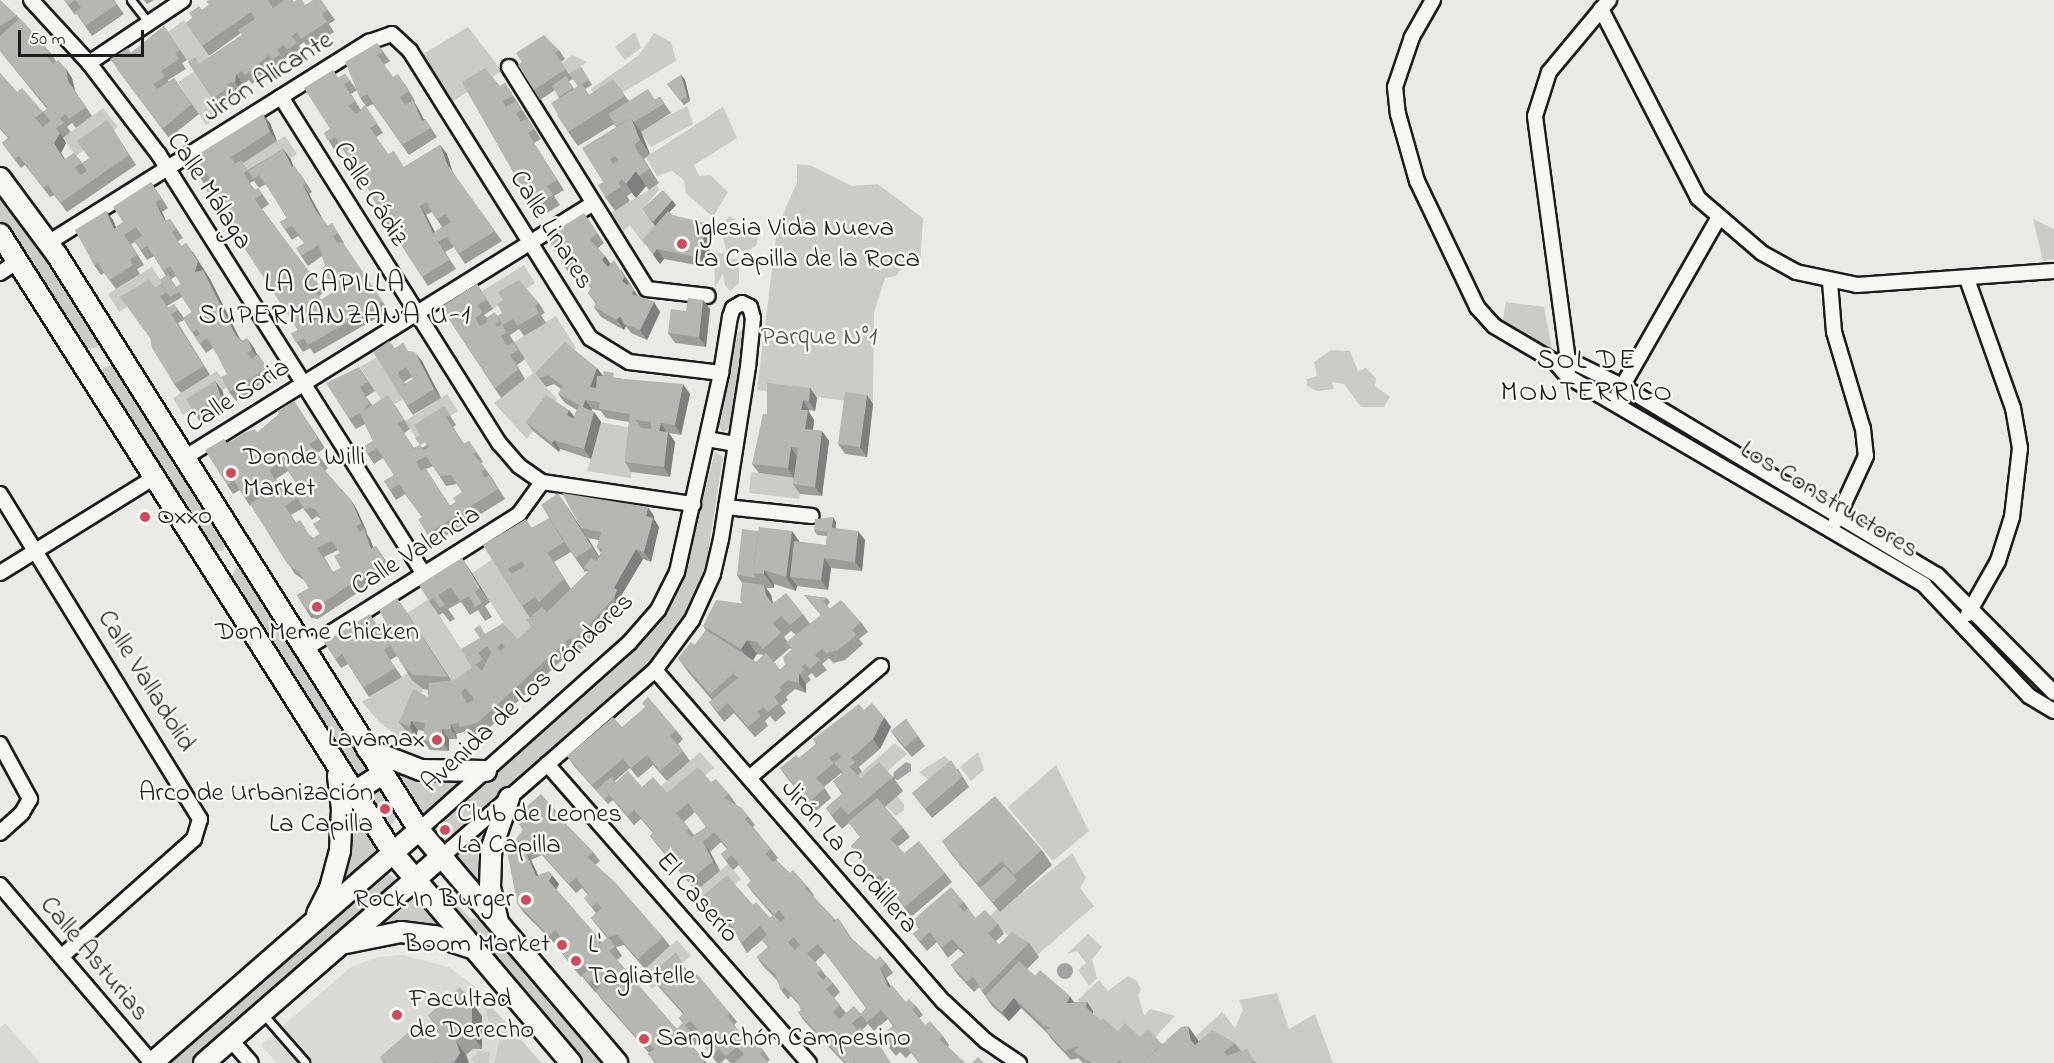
<!DOCTYPE html>
<html>
<head>
<meta charset="utf-8">
<style>
  body { margin:0 }
  #map { position:relative; width:2054px; height:1063px; overflow:hidden; background:#e9e9e5; font-family:"Indie Flower",sans-serif }
  div>[style] { position:absolute }
  .built>* { inset:0; background:#dadad6 }
  .green>* { inset:0; background:#cbcbc7 }
  .water>* { inset:0; background:#a3a3a1 }
  .round { border-radius:50% }
  .roads { filter:drop-shadow(2px 0 #1c1c1c) drop-shadow(-2px 0 #1c1c1c) drop-shadow(0 2px #1c1c1c) drop-shadow(0 -2px #1c1c1c) }
  .lane>* { height:7px; margin:-3.5px; padding:0 3.5px; transform-origin:3.5px; border-radius:3.5px; background:#f6f6f2 }
  .street>* { height:14px; margin:-7px; padding:0 7px; transform-origin:7px; border-radius:7px; background:#f6f6f2 }
  .secondary>* { height:20px; margin:-10px; padding:0 10px; transform-origin:10px; border-radius:10px; background:#f6f6f2 }
  .wall>* { inset:0; background:#9d9d9a }
  .shaded-wall>* { inset:0; background:#7f7f7d }
  .building>* { inset:0; background:#b6b6b3 }
  .dots>* { width:16px; height:16px; translate:-50% -50%; box-sizing:border-box; border:3px solid #f6f6f2; border-radius:50% }
  span { translate:-50% -50%; white-space:nowrap; text-align:center; line-height:1.15; -webkit-text-stroke:5px #f6f6f2; paint-order:stroke }
  .street-label { font-size:27px; color:#1c1c1c }
  .poi-label { font-size:27px; color:#1c1c1c }
  .left { translate:0 -50%; text-align:left }
  .right { translate:-100% -50%; text-align:right }
  .park-label { font-size:27px; color:#51514f }
  .neighbourhood-label { font-size:28px; color:#1c1c1c; letter-spacing:1.5px }
  .scale { position:absolute; left:18px; top:30px; width:126px; height:27px; box-sizing:border-box; border:3px solid #1c1c1c; border-top:0; padding-left:8px; font-size:18px; line-height:21px; white-space:nowrap; color:#1c1c1c; -webkit-text-stroke:4px #f6f6f2; paint-order:stroke }
</style>
</head>
<body>
<div id="map">
  <div class="built">
    <i style="clip-path:polygon(403px 955px,449px 967px,474px 986px,542px 1063px,277px 1063px,261px 1045px,351px 967px,379px 957px)"></i>
    <i style="clip-path:polygon(5px 1023px,40px 1063px,0 1063px,0 1028px)"></i>
  </div>
  <div class="green">
    <i style="clip-path:polygon(184px 20px,212px 61px,195px 72px,223px 114px,206px 125px,178px 82px,195px 71px,168px 32px)"></i>
    <i style="clip-path:polygon(468px 27px,502px 71px,453px 101px,423px 54px)"></i>
    <i style="clip-path:polygon(635px 32px,641px 48px,625px 60px,615px 47px)"></i>
    <i style="clip-path:polygon(654px 33px,671px 42px,676px 61px,601px 105px,591px 89px,639px 55px)"></i>
    <i style="clip-path:polygon(572px 55px,587px 62px,570px 74px,562px 63px)"></i>
    <i style="clip-path:polygon(687px 106px,693px 124px,651px 147px,639px 131px)"></i>
    <i style="clip-path:polygon(723px 107px,737px 138px,694px 165px,699px 176px,710px 175px,728px 192px,713px 217px,686px 193px,684px 180px,672px 171px,657px 176px,646px 157px)"></i>
    <i style="clip-path:polygon(103px 108px,118px 127px,76px 156px,63px 138px)"></i>
    <i style="clip-path:polygon(285px 136px,297px 154px,254px 180px,243px 162px)"></i>
    <i style="clip-path:polygon(797px 164px,812px 166px,852px 186px,878px 184px,923px 218px,920px 266px,903px 266px,896px 276px,885px 278px,874px 312px,873px 404px,757px 390px,775px 245px,779px 224px,797px 182px)"></i>
    <i style="clip-path:polygon(657px 185px,659px 190px,642px 210px,659px 230px,645px 246px,630px 225px,623px 231px,611px 213px)"></i>
    <i style="clip-path:polygon(0 192px,48px 259px,100px 341px,97px 348px,85px 348px,0 220px)"></i>
    <i style="clip-path:polygon(730px 216px,739px 222px,739px 232px,744px 235px,760px 232px,756px 246px,744px 253px,737px 247px,728px 249px,724px 254px,726px 259px,738px 259px,739px 269px,739px 283px,730px 291px,725px 285px,723px 274px,715px 287px,714px 251px,721px 254px,726px 251px,721px 224px)"></i>
    <i style="clip-path:polygon(2033px 219px,2054px 229px,2054px 259px,2043px 261px)"></i>
    <i style="clip-path:polygon(524px 265px,535px 283px,493px 309px,482px 291px)"></i>
    <i style="clip-path:polygon(152px 267px,163px 284px,119px 312px,108px 294px)"></i>
    <i style="clip-path:polygon(1506px 302px,1544px 307px,1553px 354px,1502px 325px)"></i>
    <i style="clip-path:polygon(556px 316px,576px 348px,542px 383px,557px 399px,527px 439px,494px 403px,533px 373px,514px 342px)"></i>
    <i style="clip-path:polygon(743px 330px,731px 427px,723px 432px,718px 425px,738px 333px)"></i>
    <i style="clip-path:polygon(1331px 350px,1350px 351px,1358px 371px,1366px 368px,1376px 378px,1375px 386px,1390px 397px,1384px 407px,1361px 407px,1344px 384px,1332px 382px,1334px 389px,1317px 391px,1307px 386px,1307px 379px,1317px 376px,1314px 362px)"></i>
    <i style="clip-path:polygon(377px 357px,403px 399px,387px 409px,360px 367px)"></i>
    <i style="clip-path:polygon(115px 364px,227px 541px,223px 551px,211px 551px,103px 378px,103px 368px)"></i>
    <i style="clip-path:polygon(217px 371px,227px 387px,183px 415px,173px 398px)"></i>
    <i style="clip-path:polygon(447px 394px,458px 411px,416px 438px,405px 421px)"></i>
    <i style="clip-path:polygon(601px 422px,636px 429px,631px 478px,587px 471px)"></i>
    <i style="clip-path:polygon(715px 452px,723px 457px,706px 565px,679px 626px,658px 654px,613px 697px,446px 840px,440px 841px,433px 832px,436px 826px,628px 658px,663px 616px,683px 576px)"></i>
    <i style="clip-path:polygon(751px 472px,802px 479px,799px 499px,749px 493px)"></i>
    <i style="clip-path:polygon(493px 559px,537px 627px,517px 644px,472px 573px)"></i>
    <i style="clip-path:polygon(236px 568px,245px 569px,369px 767px,367px 774px,354px 777px,230px 579px)"></i>
    <i style="clip-path:polygon(429px 599px,479px 677px,458px 691px,407px 613px)"></i>
    <i style="clip-path:polygon(408px 673px,423px 689px,402px 739px,380px 723px,362px 702px)"></i>
    <i style="clip-path:polygon(895px 743px,907px 754px,870px 786px,858px 775px)"></i>
    <i style="clip-path:polygon(700px 752px,714px 768px,674px 802px,660px 787px)"></i>
    <i style="clip-path:polygon(978px 752px,984px 770px,971px 781px,960px 767px)"></i>
    <i style="clip-path:polygon(945px 756px,956px 768px,934px 784px,919px 772px)"></i>
    <i style="clip-path:polygon(1056px 765px,1089px 831px,1053px 861px,1008px 807px)"></i>
    <i style="clip-path:polygon(397px 773px,457px 781px,458px 784px,422px 814px)"></i>
    <i style="clip-path:polygon(375px 787px,380px 787px,398px 815px,392px 824px,383px 823px,367px 798px)"></i>
    <i style="clip-path:polygon(895px 794px,904px 804px,904px 810px,896px 816px,884px 804px)"></i>
    <i style="clip-path:polygon(351px 804px,379px 852px,343px 885px,349px 853px)"></i>
    <i style="clip-path:polygon(483px 833px,485px 833px,482px 890px,453px 857px)"></i>
    <i style="clip-path:polygon(974px 836px,1024px 892px,1072px 853px,1086px 878px,1080px 888px,1094px 906px,1036px 956px,1002px 931px,990px 916px,1003px 903px,958px 865px,970px 856px)"></i>
    <i style="clip-path:polygon(728px 864px,741px 879px,702px 912px,689px 897px)"></i>
    <i style="clip-path:polygon(385px 872px,395px 878px,394px 887px,192px 1063px,165px 1063px)"></i>
    <i style="clip-path:polygon(431px 878px,470px 918px,481px 920px,606px 1063px,582px 1063px,431px 889px,427px 881px)"></i>
    <i style="clip-path:polygon(410px 896px,415px 898px,440px 928px,378px 924px)"></i>
    <i style="clip-path:polygon(1088px 934px,1102px 947px,1092px 959px,1097px 978px,1089px 986px,1078px 970px,1086px 963px,1077px 951px,1067px 954px)"></i>
    <i style="clip-path:polygon(677px 940px,691px 956px,652px 989px,639px 974px)"></i>
    <i style="clip-path:polygon(1128px 976px,1137px 981px,1141px 990px,1138px 995px,1144px 1016px,1150px 1009px,1175px 1016px,1147px 1046px,1125px 1040px,1093px 1016px,1095px 1013px,1083px 1012px,1078px 1000px,1099px 980px,1108px 991px)"></i>
    <i style="clip-path:polygon(1277px 993px,1289px 1029px,1315px 1014px,1333px 1063px,1238px 1063px,1201px 1054px,1199px 1039px,1191px 1041px,1222px 1012px,1235px 1028px,1243px 1010px,1239px 1000px)"></i>
    <i style="clip-path:polygon(483px 998px,541px 1063px,494px 1063px,502px 1029px,490px 1028px)"></i>
    <i style="clip-path:polygon(479px 1051px,490px 1052px,489px 1063px,475px 1063px,471px 1059px)"></i>
  </div>
  <div class="water">
    <i style="clip-path:polygon(906px 762px,911px 764px,911px 771px,898px 780px,893px 779px,894px 772px)"></i>
    <i class="round" style="left:1057px;top:963px;width:16px;height:16px"></i>
  </div>
  <div class="roads">
    <div class="lane">
      <i style="left:131px;top:0;width:29px;rotate:52deg"></i>
      <i style="left:263px;top:1014px;width:64px;rotate:48.8deg"></i>
    </div>
    <div class="street">
      <i style="left:31px;top:0;width:86px;rotate:47.4deg"></i>
      <i style="left:89px;top:63px;width:116px;rotate:52.7deg"></i>
      <i style="left:159px;top:155px;width:496px;rotate:57.7deg"></i>
      <i style="left:1433px;top:0;width:43px;rotate:119.6deg"></i>
      <i style="left:1412px;top:37px;width:53px;rotate:108.8deg"></i>
      <i style="left:1395px;top:87px;width:27px;rotate:84deg"></i>
      <i style="left:1398px;top:114px;width:70px;rotate:74.2deg"></i>
      <i style="left:1417px;top:181px;width:140px;rotate:64.5deg"></i>
      <i style="left:1477px;top:307px;width:25px;rotate:48deg"></i>
      <i style="left:1494px;top:326px;width:71px;rotate:30.5deg"></i>
      <i style="left:1555px;top:362px;width:18px;rotate:49deg"></i>
      <i style="left:1567px;top:376px;width:414px;rotate:30.3deg"></i>
      <i style="left:1924px;top:585px;width:153px;rotate:46.6deg"></i>
      <i style="left:2029px;top:696px;width:29px;rotate:31deg"></i>
      <i style="left:1601px;top:9px;width:212px;rotate:62.8deg"></i>
      <i style="left:1698px;top:198px;width:84px;rotate:40.7deg"></i>
      <i style="left:1762px;top:253px;width:39px;rotate:29deg"></i>
      <i style="left:1796px;top:272px;width:62px;rotate:12deg"></i>
      <i style="left:1857px;top:285px;width:197px;rotate:-4.1deg"></i>
      <i style="left:89px;top:63px;width:113px;rotate:-33.8deg"></i>
      <i style="left:509px;top:67px;width:261px;rotate:58.1deg"></i>
      <i style="left:647px;top:289px;width:61px;rotate:6.5deg"></i>
      <i style="left:281px;top:97px;width:409px;rotate:57.8deg"></i>
      <i style="left:499px;top:443px;width:30px;rotate:49deg"></i>
      <i style="left:519px;top:466px;width:28px;rotate:35deg"></i>
      <i style="left:542px;top:482px;width:153px;rotate:8.3deg"></i>
      <i style="left:48px;top:243px;width:379px;rotate:-32.1deg"></i>
      <i style="left:369px;top:42px;width:24px;rotate:-19deg"></i>
      <i style="left:392px;top:34px;width:25px;rotate:43deg"></i>
      <i style="left:410px;top:51px;width:339px;rotate:57.9deg"></i>
      <i style="left:590px;top:338px;width:46px;rotate:31.6deg"></i>
      <i style="left:629px;top:362px;width:93px;rotate:6.8deg"></i>
      <i style="left:0;top:273px;width:23px;rotate:-34deg"></i>
      <i style="left:1967px;top:279px;width:137px;rotate:70.4deg"></i>
      <i style="left:2013px;top:408px;width:41px;rotate:80.1deg"></i>
      <i style="left:2020px;top:448px;width:69px;rotate:96.6deg"></i>
      <i style="left:2012px;top:517px;width:46px;rotate:107.7deg"></i>
      <i style="left:1998px;top:561px;width:61px;rotate:119.5deg"></i>
      <i style="left:1830px;top:282px;width:50px;rotate:85.4deg"></i>
      <i style="left:1834px;top:332px;width:101px;rotate:73.4deg"></i>
      <i style="left:1863px;top:429px;width:27px;rotate:84deg"></i>
      <i style="left:1866px;top:456px;width:72px;rotate:114.8deg"></i>
      <i style="left:1555px;top:362px;width:16px;rotate:-4deg"></i>
      <i style="left:1571px;top:361px;width:57px;rotate:26.1deg"></i>
      <i style="left:1622px;top:386px;width:367px;rotate:31deg"></i>
      <i style="left:1937px;top:575px;width:166px;rotate:45.2deg"></i>
      <i style="left:1569px;top:368px;width:254px;rotate:-97.7deg"></i>
      <i style="left:1535px;top:116px;width:46px;rotate:-72.3deg"></i>
      <i style="left:1549px;top:72px;width:94px;rotate:-50.2deg"></i>
      <i style="left:1618px;top:394px;width:202px;rotate:-60.3deg"></i>
      <i style="left:707px;top:439px;width:29px;rotate:10deg"></i>
      <i style="left:184px;top:458px;width:482px;rotate:-31.9deg"></i>
      <i style="left:0;top:494px;width:382px;rotate:58.4deg"></i>
      <i style="left:200px;top:819px;width:21px;rotate:107deg"></i>
      <i style="left:194px;top:839px;width:176px;rotate:138.4deg"></i>
      <i style="left:726px;top:507px;width:86px;rotate:6deg"></i>
      <i style="left:0;top:573px;width:182px;rotate:-31.8deg"></i>
      <i style="left:305px;top:649px;width:253px;rotate:-32.2deg"></i>
      <i style="left:519px;top:514px;width:39px;rotate:-54deg"></i>
      <i style="left:655px;top:670px;width:440px;rotate:49deg"></i>
      <i style="left:944px;top:1002px;width:57px;rotate:42.9deg"></i>
      <i style="left:986px;top:1041px;width:40px;rotate:34deg"></i>
      <i style="left:0;top:744px;width:63px;rotate:61.4deg"></i>
      <i style="left:30px;top:799px;width:16px;rotate:120deg"></i>
      <i style="left:22px;top:813px;width:30px;rotate:138deg"></i>
      <i style="left:547px;top:764px;width:398px;rotate:48.8deg"></i>
      <i style="left:749px;top:778px;width:173px;rotate:-40.3deg"></i>
      <i style="left:419px;top:830px;width:281px;rotate:-41.7deg"></i>
      <i style="left:629px;top:643px;width:44px;rotate:-48.7deg"></i>
      <i style="left:658px;top:610px;width:42px;rotate:-63.4deg"></i>
      <i style="left:677px;top:572px;width:204px;rotate:-77.5deg"></i>
      <i style="left:721px;top:373px;width:57px;rotate:-80.9deg"></i>
      <i style="left:730px;top:317px;width:9px;rotate:-72deg"></i>
      <i style="left:733px;top:308px;width:10px;rotate:-29deg"></i>
      <i style="left:742px;top:303px;width:9px;rotate:27deg"></i>
      <i style="left:750px;top:307px;width:11px;rotate:75deg"></i>
      <i style="left:753px;top:318px;width:49px;rotate:95.8deg"></i>
      <i style="left:748px;top:367px;width:174px;rotate:98.9deg"></i>
      <i style="left:721px;top:539px;width:36px;rotate:103deg"></i>
      <i style="left:713px;top:574px;width:51px;rotate:114.5deg"></i>
      <i style="left:692px;top:620px;width:62px;rotate:126.5deg"></i>
      <i style="left:655px;top:670px;width:286px;rotate:138.8deg"></i>
      <i style="left:0;top:885px;width:234px;rotate:49.5deg"></i>
      <i style="left:231px;top:1040px;width:30px;rotate:49deg"></i>
    </div>
    <div class="secondary">
      <i style="left:0;top:178px;width:96px;rotate:53.5deg"></i>
      <i style="left:57px;top:255px;width:679px;rotate:57.81deg"></i>
      <i style="left:419px;top:830px;width:306px;rotate:49.6deg"></i>
      <i style="left:0;top:234px;width:733px;rotate:57.59deg"></i>
      <i style="left:393px;top:853px;width:275px;rotate:49.7deg"></i>
      <i style="left:367px;top:749px;width:58px;rotate:21.3deg"></i>
      <i style="left:421px;top:770px;width:65px;rotate:0.9deg"></i>
      <i style="left:353px;top:793px;width:35px;rotate:-33deg"></i>
      <i style="left:317px;top:914px;width:29px;rotate:-63deg"></i>
      <i style="left:330px;top:888px;width:39px;rotate:-75deg"></i>
      <i style="left:340px;top:850px;width:41px;rotate:-87.2deg"></i>
      <i style="left:342px;top:809px;width:34px;rotate:-97deg"></i>
      <i style="left:498px;top:922px;width:36px;rotate:-103deg"></i>
      <i style="left:490px;top:887px;width:37px;rotate:-88deg"></i>
      <i style="left:491px;top:850px;width:55px;rotate:-70.9deg"></i>
      <i style="left:346px;top:943px;width:56px;rotate:-11.3deg"></i>
      <i style="left:401px;top:932px;width:34px;rotate:7deg"></i>
      <i style="left:435px;top:936px;width:36px;rotate:18deg"></i>
      <i style="left:152px;top:1063px;width:354px;rotate:-41.1deg"></i>
      <i style="left:204px;top:1063px;width:313px;rotate:-41deg"></i>
    </div>
  </div>
  <div class="wall">
    <i style="clip-path:polygon(0 0,17px 16px,50px 52px,56px 61px,66px 69px,72px 78px,75px 91px,92px 116px,76px 128px,72px 123px,67px 127px,71px 132px,63px 138px,66px 143px,61px 153px,65px 159px,74px 153px,83px 164px,89px 158px,107px 120px,136px 165px,67px 212px,54px 195px,50px 197px,25px 165px,21px 168px,2px 143px,8px 138px,0 129px,0 73px,17px 92px,43px 112px,47px 109px,0 51px)"></i>
    <i style="clip-path:polygon(64px 0,114px 0,124px 14px,92px 36px,76px 13px,75px 15px)"></i>
    <i style="clip-path:polygon(144px 0,154px 0,147px 4px)"></i>
    <i style="clip-path:polygon(209px 0,292px 0,294px 2px,305px 5px,321px 0,335px 20px,329px 24px,334px 32px,308px 49px,304px 42px,299px 46px,303px 53px,293px 59px,290px 55px,283px 60px,286px 64px,279px 69px,276px 65px,252px 84px,249px 80px,243px 84px,242px 92px,233px 93px,236px 97px,219px 108px,188px 62px,199px 64px,242px 35px,241px 33px,209px 56px,186px 23px,202px 10px,209px 5px)"></i>
    <i style="clip-path:polygon(164px 26px,187px 60px,182px 63px,186px 69px,168px 80px,169px 82px,174px 78px,199px 114px,169px 138px,117px 69px,131px 53px)"></i>
    <i style="clip-path:polygon(377px 43px,390px 61px,384px 65px,393px 77px,405px 84px,415px 101px,414px 102px,419px 110px,424px 120px,425px 119px,437px 137px,409px 155px,373px 104px,367px 107px,360px 98px)"></i>
    <i style="clip-path:polygon(evenodd,559px 50px,565px 59px,561px 62px,569px 74px,581px 67px,592px 85px,585px 89px,589px 95px,613px 80px,629px 101px,656px 99px,660px 97px,671px 113px,641px 132px,650px 154px,644px 159px,659px 183px,649px 190px,646px 186px,636px 198px,632px 193px,627px 196px,630px 201px,615px 211px,605px 197px,603px 182px,616px 126px,614px 124px,578px 146px,568px 132px,559px 98px,555px 90px,540px 100px,518px 65px,559px 50px,573px 79px,578px 86px,574px 89px,569px 81px,573px 79px)"></i>
    <i style="clip-path:polygon(evenodd,333px 70px,338px 78px,345px 74px,357px 90px,351px 94px,361px 110px,365px 105px,383px 133px,376px 137px,388px 154px,404px 167px,440px 145px,447px 154px,453px 173px,502px 241px,465px 264px,454px 247px,445px 252px,456px 269px,428px 286px,383px 217px,359px 172px,341px 147px,335px 151px,324px 133px,330px 129px,333px 70px,432px 212px,442px 227px,435px 232px,426px 215px,432px 212px)"></i>
    <i style="clip-path:polygon(681px 75px,685px 80px,690px 101px,684px 105px,667px 84px)"></i>
    <i style="clip-path:polygon(462px 82px,500px 86px,505px 83px,541px 139px,534px 143px,564px 190px,554px 196px,560px 205px,547px 213px,544px 209px,538px 212px,531px 203px)"></i>
    <i style="clip-path:polygon(evenodd,270px 123px,277px 141px,243px 163px,248px 170px,283px 149px,290px 158px,293px 166px,301px 175px,312px 192px,309px 194px,322px 218px,328px 226px,332px 223px,344px 243px,343px 243px,389px 311px,314px 354px,310px 348px,303px 352px,291px 334px,298px 330px,199px 176px,270px 123px,254px 181px,259px 188px,266px 184px,287px 218px,280px 222px,292px 240px,298px 236px,303px 241px,304px 243px,301px 256px,308px 266px,322px 256px,335px 291px,321px 300px,319px 296px,324px 292px,262px 209px,269px 204px,258px 188px,255px 190px,250px 183px,254px 181px)"></i>
    <i style="clip-path:polygon(evenodd,151px 182px,168px 208px,162px 212px,166px 221px,170px 219px,183px 238px,178px 241px,181px 246px,193px 252px,210px 279px,240px 339px,254px 348px,257px 355px,258px 354px,273px 378px,236px 401px,229px 392px,227px 374px,218px 356px,213px 348px,206px 353px,184px 320px,178px 323px,210px 375px,181px 393px,174px 384px,155px 288px,161px 284px,166px 276px,154px 256px,147px 260px,135px 242px,131px 244px,144px 265px,137px 269px,140px 274px,116px 289px,104px 273px,101px 275px,94px 265px,106px 211px,113px 220px,116px 227px,123px 222px,151px 182px,176px 276px,181px 284px,176px 287px,171px 279px,176px 276px,151px 182px,182px 297px,192px 312px,184px 318px,174px 304px,168px 308px,167px 306px,182px 297px)"></i>
    <i style="clip-path:polygon(676px 205px,669px 212px,672px 215px,713px 232px,707px 267px,664px 259px,660px 264px,643px 240px,655px 226px,642px 209px)"></i>
    <i style="clip-path:polygon(584px 213px,604px 243px,598px 248px,611px 264px,621px 270px,638px 296px,654px 302px,660px 312px,647px 340px,631px 333px,626px 326px,624px 330px,601px 317px,594px 307px,596px 304px,588px 293px,591px 288px,575px 269px,570px 274px,563px 265px)"></i>
    <i style="clip-path:polygon(477px 284px,493px 309px,484px 315px,486px 317px,497px 316px,539px 303px,545px 313px,541px 315px,546px 323px,524px 336px,519px 329px,510px 335px,509px 334px,525px 359px,517px 365px,525px 379px,501px 398px,441px 307px)"></i>
    <i style="clip-path:polygon(703px 300px,710px 309px,706px 347px,675px 343px,668px 333px,686px 311px)"></i>
    <i style="clip-path:polygon(evenodd,389px 341px,395px 349px,403px 343px,408px 351px,422px 361px,441px 398px,413px 415px,407px 406px,389px 341px,412px 377px,413px 379px,405px 384px,404px 382px,412px 377px)"></i>
    <i style="clip-path:polygon(evenodd,359px 367px,375px 391px,366px 397px,372px 405px,395px 405px,410px 429px,404px 433px,414px 448px,420px 445px,420px 435px,444px 406px,456px 425px,453px 427px,464px 444px,469px 441px,483px 462px,481px 463px,492px 478px,505px 499px,434px 543px,427px 534px,422px 517px,405px 494px,396px 500px,384px 481px,394px 475px,383px 458px,374px 464px,363px 447px,373px 441px,365px 424px,356px 429px,349px 419px,359px 367px,425px 442px,427px 445px,422px 448px,424px 450px,420px 445px,425px 442px,359px 367px,433px 466px,446px 486px,457px 484px,462px 492px,456px 502px,450px 506px,426px 469px,433px 466px)"></i>
    <i style="clip-path:polygon(597px 368px,603px 376px,618px 378px,690px 394px,681px 435px,669px 433px,675px 442px,670px 477px,631px 472px,625px 462px,629px 422px,606px 418px,601px 411px,592px 409px,591px 411px,594px 412px,601px 422px,591px 459px,560px 449px,559px 452px,533px 431px,526px 422px,569px 410px,574px 417px,577px 410px,565px 403px,558px 394px,561px 389px,554px 384px,546px 387px,535px 373px)"></i>
    <i style="clip-path:polygon(810px 388px,817px 398px,815px 411px,809px 410px,809px 412px,814px 420px,813px 430px,822px 431px,829px 441px,822px 496px,800px 494px,793px 484px,794px 478px,759px 473px,752px 464px)"></i>
    <i style="clip-path:polygon(222px 390px,227px 407px,201px 423px,194px 413px)"></i>
    <i style="clip-path:polygon(evenodd,294px 401px,325px 448px,317px 453px,328px 468px,325px 471px,351px 500px,357px 510px,367px 532px,366px 533px,370px 539px,373px 547px,376px 546px,392px 570px,318px 619px,311px 618px,297px 595px,309px 588px,304px 580px,295px 574px,251px 505px,250px 506px,240px 490px,233px 494px,227px 485px,224px 439px,227px 443px,258px 432px,294px 401px,288px 471px,304px 494px,298px 498px,285px 494px,276px 479px,288px 471px,294px 401px,303px 508px,312px 520px,317px 516px,321px 519px,320px 534px,313px 538px,296px 523px,291px 515px,303px 508px,294px 401px,338px 550px,340px 553px,341px 568px,333px 572px,324px 557px,338px 550px)"></i>
    <i style="clip-path:polygon(873px 404px,867px 457px,845px 454px,838px 444px)"></i>
    <i style="clip-path:polygon(evenodd,568px 508px,579px 525px,654px 516px,654px 519px,659px 527px,651px 562px,643px 559px,621px 596px,624px 600px,621px 608px,580px 651px,576px 647px,484px 733px,467px 736px,464px 732px,456px 734px,457px 739px,449px 739px,449px 751px,430px 750px,423px 741px,424px 731px,418px 730px,416px 736px,406px 731px,399px 722px,428px 697px,428px 690px,423px 689px,412px 680px,397px 656px,390px 660px,402px 677px,369px 697px,348px 664px,341px 668px,335px 659px,378px 625px,385px 621px,397px 598px,451px 681px,455px 680px,472px 668px,486px 634px,518px 639px,532px 627px,527px 620px,530px 618px,483px 545px,532px 528px,568px 508px,585px 533px,588px 538px,599px 540px,597px 547px,601px 553px,599px 556px,585px 533px,568px 508px,571px 552px,585px 572px,587px 571px,588px 572px,571px 589px,554px 562px,571px 552px)"></i>
    <i style="clip-path:polygon(evenodd,836px 522px,836px 528px,865px 540px,862px 571px,831px 568px,828px 590px,797px 586px,796px 591px,774px 584px,774px 588px,766px 588px,771px 595px,773px 603px,803px 614px,810px 624px,821px 615px,804px 595px,827px 598px,830px 602px,827px 606px,830px 609px,861px 622px,868px 632px,859px 639px,863px 644px,845px 660px,833px 663px,829px 658px,822px 664px,827px 670px,816px 678px,812px 673px,808px 676px,811px 680px,806px 684px,806px 693px,795px 689px,786px 697px,788px 700px,781px 706px,786px 713px,775px 722px,770px 716px,765px 721px,768px 726px,755px 737px,734px 713px,724px 722px,709px 702px,712px 700px,688px 672px,678px 658px,695px 645px,706px 630px,703px 626px,742px 604px,742px 583px,737px 575px,758px 531px,792px 531px,799px 542px,826px 545px,827px 536px,817px 535px,814px 530px,836px 522px,791px 631px,796px 635px,788px 642px,784px 637px,791px 631px,836px 522px,790px 648px,792px 650px,785px 665px,780px 670px,774px 662px,790px 648px,836px 522px,757px 654px,764px 655px,756px 662px,753px 660px,757px 654px)"></i>
    <i style="clip-path:polygon(462px 558px,490px 602px,485px 606px,492px 617px,485px 621px,478px 610px,470px 615px,461px 602px,448px 609px,455px 619px,450px 622px,443px 613px,439px 615px,429px 601px)"></i>
    <i style="clip-path:polygon(864px 710px,891px 727px,880px 749px,859px 767px,862px 772px,858px 775px,861px 778px,893px 777px,903px 791px,885px 807px,903px 828px,910px 837px,898px 847px,904px 853px,945px 873px,952px 882px,911px 917px,887px 884px,881px 889px,868px 874px,861px 864px,863px 862px,851px 846px,860px 837px,849px 823px,842px 829px,836px 822px,826px 808px,842px 794px,833px 781px,842px 774px,841px 773px,824px 787px,831px 798px,816px 811px,787px 778px,780px 768px,799px 758px,816px 744px,813px 739px)"></i>
    <i style="clip-path:polygon(906px 719px,925px 746px,912px 757px,898px 741px,891px 731px)"></i>
    <i style="clip-path:polygon(evenodd,622px 727px,676px 730px,683px 739px,678px 744px,690px 761px,667px 781px,653px 765px,638px 778px,630px 768px,615px 781px,615px 782px,642px 787px,667px 793px,711px 782px,729px 794px,736px 804px,735px 804px,748px 816px,755px 825px,753px 827px,771px 849px,778px 858px,776px 860px,790px 873px,807px 886px,814px 895px,813px 896px,835px 920px,838px 918px,852px 939px,876px 960px,886px 963px,893px 973px,886px 978px,891px 987px,906px 1002px,916px 1006px,923px 1015px,919px 1018px,925px 1025px,943px 1036px,949px 1045px,948px 1047px,965px 1063px,919px 1063px,911px 1053px,906px 1058px,900px 1052px,896px 1056px,880px 1037px,893px 1026px,888px 1019px,874px 1031px,868px 1024px,862px 1030px,876px 1046px,891px 1063px,844px 1063px,805px 1022px,798px 1012px,801px 1010px,799px 1005px,791px 996px,788px 999px,781px 990px,777px 980px,763px 966px,757px 957px,768px 947px,762px 940px,747px 953px,741px 943px,733px 929px,732px 928px,728px 932px,703px 896px,753px 905px,770px 918px,773px 916px,754px 894px,747px 885px,751px 881px,739px 865px,733px 870px,728px 864px,721px 854px,727px 849px,721px 842px,710px 852px,720px 871px,696px 891px,657px 845px,650px 836px,653px 833px,641px 819px,634px 825px,613px 800px,608px 804px,574px 766px,567px 756px,622px 727px,695px 812px,706px 827px,694px 835px,684px 822px,695px 812px,622px 727px,825px 953px,866px 1008px,861px 1014px,846px 1013px,834px 998px,840px 992px,833px 983px,827px 977px,815px 962px,825px 953px)"></i>
    <i style="clip-path:polygon(958px 769px,969px 787px,932px 818px,912px 793px)"></i>
    <i style="clip-path:polygon(evenodd,525px 808px,559px 814px,566px 824px,593px 852px,600px 861px,595px 865px,663px 937px,670px 946px,645px 969px,624px 945px,616px 947px,622px 956px,617px 960px,633px 980px,630px 982px,677px 1029px,683px 1023px,679px 1018px,683px 1014px,657px 985px,650px 975px,676px 953px,692px 979px,730px 1013px,737px 1022px,734px 1025px,745px 1039px,758px 1043px,770px 1060px,767px 1062px,768px 1063px,730px 1063px,726px 1058px,721px 1063px,717px 1063px,705px 1047px,709px 1044px,697px 1030px,693px 1034px,698px 1042px,693px 1047px,707px 1063px,655px 1063px,648px 1054px,649px 1053px,602px 1000px,596px 992px,595px 992px,589px 985px,582px 976px,581px 977px,568px 961px,561px 952px,566px 947px,562px 940px,556px 945px,524px 913px,517px 903px,515px 841px,523px 830px,519px 824px,529px 815px,525px 808px,542px 855px,576px 893px,582px 888px,588px 895px,584px 898px,596px 913px,591px 918px,607px 938px,602px 943px,596px 935px,556px 889px,559px 884px,538px 875px,531px 860px,542px 855px)"></i>
    <i style="clip-path:polygon(942px 841px,1042px 850px,1052px 865px,1000px 912px,952px 855px)"></i>
    <i style="clip-path:polygon(964px 902px,975px 918px,998px 924px,1004px 934px,996px 941px,999px 945px,1029px 943px,1039px 957px,1027px 969px,1035px 976px,1074px 1002px,1087px 1002px,1093px 1011px,1093px 1014px,1101px 1021px,1118px 1031px,1140px 1037px,1162px 1044px,1198px 1040px,1198px 1041px,1235px 1043px,1241px 1051px,1257px 1063px,1083px 1063px,1078px 1058px,1071px 1060px,1053px 1041px,1047px 1033px,1021px 1008px,1009px 1021px,992px 1006px,979px 987px,974px 992px,958px 975px,951px 965px,964px 954px,958px 949px,948px 958px,937px 942px,927px 951px,913px 934px,919px 929px,913px 920px)"></i>
    <i style="clip-path:polygon(428px 1015px,482px 1016px,482px 1049px,473px 1049px,466px 1055px,469px 1063px,384px 1063px,380px 1057px,421px 1039px,435px 1025px)"></i>
  </div>
  <div class="shaded-wall">
    <i style="clip-path:polygon(66px 69px,72px 78px,75px 91px,92px 116px,68px 81px)"></i>
    <i style="clip-path:polygon(236px 75px,243px 84px,242px 92px,235px 82px)"></i>
    <i style="clip-path:polygon(681px 75px,685px 80px,690px 101px,687px 96px)"></i>
    <i style="clip-path:polygon(413px 100px,419px 110px,429px 131px,422px 121px)"></i>
    <i style="clip-path:polygon(263px 114px,270px 123px,277px 141px,270px 132px)"></i>
    <i style="clip-path:polygon(631px 118px,641px 132px,650px 154px,640px 140px)"></i>
    <i style="clip-path:polygon(60px 133px,66px 143px,61px 153px,70px 170px,64px 160px,54px 143px)"></i>
    <i style="clip-path:polygon(440px 145px,447px 154px,453px 174px,447px 164px)"></i>
    <i style="clip-path:polygon(283px 149px,290px 158px,298px 177px,292px 167px)"></i>
    <i style="clip-path:polygon(636px 171px,646px 186px,636px 198px,626px 184px)"></i>
    <i style="clip-path:polygon(303px 185px,309px 194px,323px 220px,316px 211px)"></i>
    <i style="clip-path:polygon(672px 200px,676px 205px,656px 227px,653px 222px)"></i>
    <i style="clip-path:polygon(156px 202px,162px 212px,167px 224px,161px 214px)"></i>
    <i style="clip-path:polygon(420px 206px,426px 215px,440px 243px,433px 233px)"></i>
    <i style="clip-path:polygon(106px 211px,113px 220px,120px 238px,114px 229px)"></i>
    <i style="clip-path:polygon(706px 223px,713px 232px,707px 267px,700px 258px)"></i>
    <i style="clip-path:polygon(186px 243px,210px 279px,243px 346px,195px 272px)"></i>
    <i style="clip-path:polygon(657px 249px,664px 259px,660px 264px,653px 255px)"></i>
    <i style="clip-path:polygon(605px 256px,612px 266px,609px 269px,602px 260px)"></i>
    <i style="clip-path:polygon(621px 270px,640px 300px,632px 294px,622px 281px)"></i>
    <i style="clip-path:polygon(703px 300px,710px 309px,706px 347px,699px 337px)"></i>
    <i style="clip-path:polygon(654px 302px,660px 312px,647px 340px,640px 330px)"></i>
    <i style="clip-path:polygon(313px 312px,320px 321px,313px 321px)"></i>
    <i style="clip-path:polygon(620px 316px,626px 326px,624px 330px,617px 320px)"></i>
    <i style="clip-path:polygon(247px 338px,254px 348px,259px 359px,252px 350px)"></i>
    <i style="clip-path:polygon(415px 352px,422px 361px,441px 398px,434px 389px)"></i>
    <i style="clip-path:polygon(597px 368px,604px 377px,596px 397px,590px 387px)"></i>
    <i style="clip-path:polygon(215px 381px,222px 390px,227px 407px,221px 397px)"></i>
    <i style="clip-path:polygon(683px 384px,690px 394px,681px 435px,675px 425px)"></i>
    <i style="clip-path:polygon(810px 388px,817px 398px,815px 411px,809px 401px)"></i>
    <i style="clip-path:polygon(867px 395px,873px 404px,867px 457px,860px 447px)"></i>
    <i style="clip-path:polygon(585px 400px,592px 409px,589px 417px,583px 407px)"></i>
    <i style="clip-path:polygon(803px 400px,809px 410px,809px 412px,814px 420px,812px 439px,805px 429px,801px 410px)"></i>
    <i style="clip-path:polygon(569px 410px,576px 419px,567px 415px)"></i>
    <i style="clip-path:polygon(594px 412px,601px 422px,591px 459px,584px 449px)"></i>
    <i style="clip-path:polygon(661px 423px,667px 433px,659px 431px)"></i>
    <i style="clip-path:polygon(822px 431px,829px 441px,822px 496px,815px 487px)"></i>
    <i style="clip-path:polygon(668px 432px,675px 442px,670px 477px,664px 467px)"></i>
    <i style="clip-path:polygon(554px 440px,560px 449px,559px 452px,552px 443px)"></i>
    <i style="clip-path:polygon(791px 447px,797px 457px,794px 478px,788px 468px)"></i>
    <i style="clip-path:polygon(558px 493px,568px 508px,602px 561px,592px 547px)"></i>
    <i style="clip-path:polygon(351px 500px,357px 510px,367px 532px,361px 523px)"></i>
    <i style="clip-path:polygon(648px 507px,654px 516px,654px 519px,659px 527px,651px 562px,644px 552px,646px 516px)"></i>
    <i style="clip-path:polygon(833px 517px,836px 522px,834px 537px,831px 532px)"></i>
    <i style="clip-path:polygon(364px 529px,370px 539px,377px 558px,371px 549px)"></i>
    <i style="clip-path:polygon(792px 531px,802px 545px,790px 577px,797px 586px,796px 591px,786px 577px)"></i>
    <i style="clip-path:polygon(858px 531px,865px 540px,862px 571px,855px 562px)"></i>
    <i style="clip-path:polygon(769px 541px,765px 571px,774px 584px,774px 588px,764px 574px)"></i>
    <i style="clip-path:polygon(636px 549px,643px 559px,621px 596px,624px 600px,621px 608px,614px 598px,614px 588px)"></i>
    <i style="clip-path:polygon(462px 558px,472px 573px,490px 602px,480px 588px)"></i>
    <i style="clip-path:polygon(824px 558px,831px 568px,828px 590px,821px 580px)"></i>
    <i style="clip-path:polygon(764px 585px,771px 595px,773px 604px,766px 595px)"></i>
    <i style="clip-path:polygon(397px 598px,407px 613px,458px 691px,448px 677px)"></i>
    <i style="clip-path:polygon(747px 640px,757px 654px,751px 663px,741px 649px)"></i>
    <i style="clip-path:polygon(799px 674px,806px 684px,806px 693px,799px 683px)"></i>
    <i style="clip-path:polygon(884px 717px,891px 727px,880px 749px,873px 739px)"></i>
    <i style="clip-path:polygon(411px 721px,418px 730px,416px 736px,410px 727px)"></i>
    <i style="clip-path:polygon(450px 724px,456px 734px,457px 739px,451px 729px)"></i>
    <i style="clip-path:polygon(442px 729px,449px 739px,449px 751px,442px 741px)"></i>
    <i style="clip-path:polygon(703px 842px,710px 852px,720px 871px,713px 861px)"></i>
    <i style="clip-path:polygon(525px 850px,531px 860px,543px 886px,536px 876px)"></i>
    <i style="clip-path:polygon(552px 875px,559px 884px,556px 890px,549px 881px)"></i>
    <i style="clip-path:polygon(880px 968px,886px 978px,896px 997px,889px 988px)"></i>
    <i style="clip-path:polygon(1070px 996px,1076px 1006px,1067px 1003px)"></i>
    <i style="clip-path:polygon(1014px 998px,1021px 1008px,1009px 1021px,1002px 1012px)"></i>
    <i style="clip-path:polygon(472px 1002px,482px 1016px,482px 1049px,472px 1035px)"></i>
    <i style="clip-path:polygon(1087px 1002px,1093px 1011px,1093px 1016px,1086px 1007px)"></i>
    <i style="clip-path:polygon(1188px 1026px,1198px 1040px,1200px 1053px,1190px 1039px)"></i>
    <i style="clip-path:polygon(456px 1041px,466px 1055px,469px 1063px,456px 1063px,455px 1061px)"></i>
  </div>
  <div class="building">
    <i style="clip-path:polygon(0 0,17px 16px,0 26px)"></i>
    <i style="clip-path:polygon(64px 0,75px 0,68px 5px)"></i>
    <i style="clip-path:polygon(75px 0,114px 0,117px 4px,85px 26px,75px 12px,81px 8px)"></i>
    <i style="clip-path:polygon(209px 0,269px 0,268px 1px,273px 8px,284px 0,292px 0,294px 2px,297px 0,302px 0,305px 5px,313px 0,321px 0,328px 10px,322px 14px,327px 22px,301px 39px,297px 32px,292px 36px,297px 43px,287px 50px,284px 45px,277px 50px,280px 54px,272px 60px,269px 55px,245px 75px,242px 71px,236px 75px,235px 82px,226px 83px,229px 87px,213px 98px,188px 62px,195px 57px,199px 64px,242px 35px,238px 30px,255px 19px,251px 12px,202px 46px,186px 23px,193px 18px,189px 13px,199px 6px,202px 10px,209px 5px,206px 1px)"></i>
    <i style="clip-path:polygon(evenodd,20px 18px,50px 52px,46px 55px,53px 64px,58px 60px,66px 69px,68px 81px,86px 107px,69px 119px,66px 114px,60px 118px,64px 123px,56px 128px,60px 133px,54px 143px,64px 160px,74px 153px,82px 163px,75px 167px,80px 175px,87px 171px,82px 163px,89px 158px,77px 141px,107px 120px,129px 155px,60px 203px,48px 185px,43px 188px,19px 156px,14px 159px,2px 143px,9px 138px,0 127px,0 73px,17px 92px,22px 88px,43px 112px,48px 108px,0 51px,0 36px,20px 18px,43px 112px,50px 121px,43px 127px,35px 118px,43px 112px)"></i>
    <i style="clip-path:polygon(164px 26px,180px 50px,175px 53px,179px 59px,161px 71px,165px 77px,153px 84px,157px 89px,174px 78px,192px 104px,162px 129px,110px 59px,128px 48px,131px 53px)"></i>
    <i style="clip-path:polygon(544px 35px,559px 50px,555px 52px,566px 69px,534px 90px,518px 65px,522px 62px,516px 53px)"></i>
    <i style="clip-path:polygon(377px 43px,383px 52px,377px 55px,393px 77px,398px 74px,409px 91px,400px 97px,405px 105px,413px 100px,422px 121px,425px 119px,431px 128px,402px 145px,367px 94px,360px 98px,345px 62px)"></i>
    <i style="clip-path:polygon(581px 67px,589px 80px,578px 86px,569px 74px)"></i>
    <i style="clip-path:polygon(485px 68px,500px 86px,505px 83px,513px 96px,503px 101px,506px 107px,516px 101px,521px 110px,516px 113px,521px 122px,527px 118px,534px 129px,528px 133px,557px 180px,547px 186px,553px 195px,540px 203px,537px 199px,531px 203px,462px 82px)"></i>
    <i style="clip-path:polygon(evenodd,333px 70px,338px 78px,345px 74px,350px 81px,344px 84px,355px 101px,348px 106px,357px 114px,365px 105px,377px 123px,370px 128px,388px 154px,394px 151px,404px 167px,440px 145px,447px 164px,495px 231px,458px 254px,447px 237px,438px 242px,449px 260px,422px 277px,389px 225px,393px 222px,387px 214px,383px 217px,359px 172px,335px 137px,328px 141px,324px 133px,330px 129px,304px 88px,333px 70px,426px 202px,437px 219px,445px 214px,451px 222px,433px 233px,420px 206px,426px 202px)"></i>
    <i style="clip-path:polygon(681px 75px,687px 96px,680px 101px,667px 84px)"></i>
    <i style="clip-path:polygon(566px 76px,573px 88px,559px 97px,552px 86px)"></i>
    <i style="clip-path:polygon(613px 80px,625px 96px,568px 132px,557px 115px)"></i>
    <i style="clip-path:polygon(582px 84px,589px 95px,558px 115px,551px 103px)"></i>
    <i style="clip-path:polygon(648px 89px,655px 100px,660px 97px,664px 104px,634px 122px,631px 118px,616px 126px,608px 114px)"></i>
    <i style="clip-path:polygon(evenodd,263px 114px,270px 132px,231px 157px,235px 164px,241px 160px,248px 171px,283px 149px,292px 167px,294px 165px,305px 183px,303px 185px,316px 211px,328px 226px,332px 223px,338px 233px,333px 236px,337px 242px,343px 243px,383px 302px,308px 345px,304px 338px,296px 343px,291px 334px,298px 330px,203px 185px,211px 180px,206px 172px,199px 176px,189px 160px,263px 114px,248px 171px,253px 179px,259px 175px,276px 200px,287px 218px,280px 222px,285px 230px,292px 226px,299px 235px,304px 243px,296px 248px,301px 256px,319px 245px,325px 266px,321px 268px,335px 291px,321px 300px,312px 286px,318px 283px,262px 210px,255px 199px,262px 194px,258px 188px,254px 190px,244px 173px,248px 171px,263px 114px,313px 312px,326px 312px,313px 321px,313px 312px)"></i>
    <i style="clip-path:polygon(evenodd,631px 118px,640px 140px,634px 145px,649px 169px,639px 176px,636px 171px,626px 184px,622px 179px,618px 182px,621px 187px,605px 197px,598px 185px,603px 182px,582px 148px,631px 118px,615px 156px,618px 160px,613px 164px,610px 159px,615px 156px)"></i>
    <i style="clip-path:polygon(151px 182px,161px 199px,156px 202px,161px 214px,165px 221px,170px 219px,176px 229px,172px 232px,181px 246px,186px 243px,198px 262px,195px 272px,203px 270px,236px 336px,242px 341px,247px 338px,252px 350px,247px 353px,251px 359px,258px 354px,267px 368px,229px 392px,221px 377px,227px 374px,218px 356px,207px 338px,199px 344px,195px 337px,200px 334px,197px 329px,192px 333px,183px 318px,192px 312px,176px 287px,181px 284px,170px 266px,163px 271px,147px 246px,141px 250px,134px 241px,142px 236px,136px 227px,124px 235px,137px 255px,130px 259px,133px 265px,109px 280px,98px 263px,94px 265px,75px 230px,106px 211px,114px 229px,123px 222px,113px 207px)"></i>
    <i style="clip-path:polygon(663px 190px,672px 200px,653px 222px,642px 209px)"></i>
    <i style="clip-path:polygon(668px 211px,672px 215px,706px 223px,700px 258px,657px 249px,653px 255px,643px 240px)"></i>
    <i style="clip-path:polygon(584px 213px,597px 233px,590px 240px,605px 256px,602px 260px,608px 267px,614px 260px,625px 277px,622px 281px,627px 285px,629px 283px,634px 290px,632px 294px,654px 302px,640px 330px,624px 324px,620px 316px,617px 320px,594px 307px,597px 303px,588px 293px,592px 287px,568px 260px,563px 265px,546px 237px)"></i>
    <i style="clip-path:polygon(168px 274px,179px 292px,170px 297px,159px 280px)"></i>
    <i style="clip-path:polygon(149px 279px,155px 288px,161px 284px,167px 292px,160px 296px,168px 308px,174px 304px,178px 310px,171px 314px,204px 366px,174px 384px,152px 348px,150px 338px,120px 297px)"></i>
    <i style="clip-path:polygon(519px 280px,539px 303px,535px 306px,539px 313px,518px 326px,513px 319px,503px 325px,497px 316px,502px 313px,497px 304px,503px 300px,498px 292px)"></i>
    <i style="clip-path:polygon(477px 284px,487px 299px,478px 305px,482px 313px,475px 318px,480px 326px,492px 319px,497px 327px,502px 324px,507px 333px,501px 336px,507px 345px,513px 342px,518px 350px,510px 355px,519px 369px,495px 388px,441px 307px)"></i>
    <i style="clip-path:polygon(688px 298px,703px 300px,699px 337px,668px 333px,671px 309px,686px 311px)"></i>
    <i style="clip-path:polygon(495px 312px,500px 321px,495px 324px,492px 319px,488px 322px,486px 318px)"></i>
    <i style="clip-path:polygon(evenodd,389px 341px,394px 349px,403px 343px,408px 351px,415px 352px,434px 389px,407px 406px,373px 352px,389px 341px,406px 367px,413px 379px,405px 385px,397px 373px,406px 367px)"></i>
    <i style="clip-path:polygon(evenodd,565px 342px,597px 368px,590px 387px,596px 388px,597px 376px,603px 376px,604px 371px,614px 373px,613px 378px,683px 384px,675px 425px,661px 423px,659px 431px,668px 432px,664px 467px,625px 462px,630px 414px,599px 409px,600px 402px,585px 400px,583px 407px,594px 412px,584px 449px,554px 440px,552px 443px,526px 422px,546px 395px,569px 410px,567px 415px,573px 419px,579px 405px,558px 394px,563px 386px,548px 375px,539px 378px,535px 373px,565px 342px,636px 420px,651px 422px,651px 429px,641px 428px,636px 420px)"></i>
    <i style="clip-path:polygon(evenodd,359px 367px,368px 382px,360px 387px,369px 403px,363px 411px,388px 395px,404px 420px,398px 423px,414px 449px,420px 445px,415px 438px,420px 435px,414px 425px,444px 406px,450px 415px,446px 417px,463px 444px,469px 441px,476px 452px,473px 454px,486px 469px,481px 471px,485px 478px,489px 475px,498px 489px,427px 534px,418px 519px,422px 517px,399px 484px,390px 490px,384px 481px,394px 475px,377px 448px,367px 454px,363px 447px,373px 441px,360px 413px,349px 419px,326px 383px,359px 367px,425px 442px,429px 447px,423px 450px,420px 445px,425px 442px,359px 367px,426px 456px,439px 476px,451px 475px,462px 492px,453px 498px,456px 502px,450px 506px,425px 468px,421px 471px,416px 462px,426px 456px)"></i>
    <i style="clip-path:polygon(215px 381px,221px 397px,194px 413px,186px 399px)"></i>
    <i style="clip-path:polygon(767px 383px,810px 388px,809px 401px,803px 400px,801px 410px,808px 410px,805px 429px,822px 431px,815px 487px,793px 484px,798px 448px,791px 447px,788px 468px,752px 464px,763px 414px,767px 414px)"></i>
    <i style="clip-path:polygon(845px 392px,867px 395px,860px 447px,838px 444px)"></i>
    <i style="clip-path:polygon(evenodd,294px 401px,318px 439px,309px 444px,321px 459px,317px 462px,351px 500px,361px 523px,356px 526px,360px 532px,364px 529px,371px 549px,376px 546px,385px 561px,312px 610px,305px 608px,297px 595px,309px 588px,298px 571px,288px 565px,250px 504px,259px 498px,254px 490px,244px 496px,234px 481px,227px 485px,205px 450px,224px 439px,227px 444px,244px 433px,255px 429px,257px 433px,279px 414px,277px 411px,294px 401px,282px 462px,304px 494px,297px 498px,292px 489px,284px 494px,269px 470px,282px 462px,294px 401px,297px 498px,305px 510px,310px 507px,316px 510px,321px 519px,313px 524px,320px 534px,312px 539px,300px 520px,295px 523px,285px 506px,297px 498px,294px 401px,332px 541px,340px 553px,334px 556px,341px 568px,333px 573px,317px 548px,332px 541px)"></i>
    <i style="clip-path:polygon(558px 493px,592px 547px,575px 558px,541px 505px)"></i>
    <i style="clip-path:polygon(evenodd,562px 493px,648px 507px,646px 516px,653px 518px,644px 552px,636px 549px,614px 588px,617px 590px,614px 598px,573px 641px,570px 638px,477px 723px,460px 727px,459px 723px,450px 724px,451px 729px,442px 729px,442px 741px,423px 741px,425px 723px,411px 721px,410px 727px,399px 722px,413px 689px,428px 697px,429px 683px,455px 680px,472px 668px,461px 649px,480px 638px,474px 629px,480px 625px,485px 634px,503px 623px,518px 639px,532px 626px,527px 620px,542px 607px,547px 612px,589px 571px,584px 567px,591px 558px,596px 561px,600px 556px,602px 549px,597px 547px,601px 532px,581px 528px,562px 493px,502px 643px,505px 647px,500px 651px,497px 647px,502px 643px,562px 493px,487px 646px,491px 652px,482px 671px,476px 665px,483px 659px,478px 653px,487px 646px,562px 493px,465px 688px,474px 699px,467px 704px,461px 692px,465px 688px)"></i>
    <i style="clip-path:polygon(833px 517px,832px 528px,828px 527px,827px 532px,814px 530px,815px 519px)"></i>
    <i style="clip-path:polygon(549px 518px,564px 542px,547px 553px,532px 528px)"></i>
    <i style="clip-path:polygon(evenodd,526px 519px,564px 579px,539px 602px,535px 597px,522px 606px,483px 545px,526px 519px,522px 561px,525px 566px,512px 574px,508px 569px,522px 561px)"></i>
    <i style="clip-path:polygon(759px 527px,792px 531px,786px 577px,764px 570px,764px 574px,753px 573px)"></i>
    <i style="clip-path:polygon(828px 527px,858px 531px,855px 562px,824px 558px,821px 580px,790px 577px,794px 541px,826px 545px)"></i>
    <i style="clip-path:polygon(742px 529px,758px 531px,753px 573px,756px 578px,737px 575px)"></i>
    <i style="clip-path:polygon(462px 558px,480px 588px,475px 592px,482px 603px,475px 607px,469px 596px,460px 601px,451px 587px,438px 595px,445px 605px,440px 608px,433px 598px,429px 601px,419px 585px)"></i>
    <i style="clip-path:polygon(742px 582px,764px 585px,766px 595px,772px 604px,768px 607px,743px 604px,740px 600px)"></i>
    <i style="clip-path:polygon(786px 593px,803px 614px,790px 625px,781px 616px,773px 623px,781px 633px,763px 649px,757px 642px,747px 640px,741px 649px,703px 626px,716px 600px,768px 607px)"></i>
    <i style="clip-path:polygon(804px 595px,827px 598px,823px 601px,830px 609px,822px 615px)"></i>
    <i style="clip-path:polygon(397px 598px,448px 677px,413px 675px,403px 666px,377px 625px,385px 621px,379px 610px)"></i>
    <i style="clip-path:polygon(841px 600px,861px 622px,852px 630px,856px 635px,838px 650px,826px 653px,822px 649px,815px 655px,820px 660px,810px 669px,805px 664px,801px 667px,804px 670px,799px 674px,799px 683px,788px 680px,779px 687px,782px 690px,774px 697px,779px 703px,768px 712px,763px 707px,757px 712px,761px 716px,748px 727px,728px 703px,718px 712px,709px 702px,738px 678px,733px 674px,734px 673px,695px 645px,706px 630px,756px 662px,766px 653px,780px 670px,785px 665px,783px 657px,792px 649px,786px 642px)"></i>
    <i style="clip-path:polygon(370px 614px,380px 630px,372px 636px,375px 641px,384px 635px,390px 646px,384px 650px,395px 668px,363px 688px,342px 654px,335px 659px,324px 642px)"></i>
    <i style="clip-path:polygon(691px 642px,734px 673px,710px 694px,678px 658px)"></i>
    <i style="clip-path:polygon(648px 697px,676px 730px,670px 736px,683px 751px,660px 771px,647px 755px,631px 768px,623px 759px,592px 785px,567px 756px,613px 717px,622px 727px,645px 707px,642px 703px)"></i>
    <i style="clip-path:polygon(evenodd,872px 703px,884px 717px,873px 739px,851px 758px,855px 762px,849px 767px,861px 778px,843px 793px,833px 781px,843px 773px,834px 763px,816px 778px,825px 788px,809px 802px,780px 768px,796px 755px,799px 758px,817px 743px,813px 739px,859px 704px,864px 710px,872px 703px,837px 752px,841px 757px,834px 763px,829px 758px,837px 752px)"></i>
    <i style="clip-path:polygon(906px 719px,918px 736px,905px 747px,891px 731px)"></i>
    <i style="clip-path:polygon(951px 760px,962px 777px,925px 809px,912px 793px)"></i>
    <i style="clip-path:polygon(879px 762px,893px 777px,848px 815px,841px 807px,832px 815px,826px 808px)"></i>
    <i style="clip-path:polygon(evenodd,698px 767px,711px 782px,716px 779px,729px 794px,724px 798px,742px 808px,748px 816px,745px 819px,771px 849px,765px 854px,773px 862px,776px 860px,790px 873px,793px 870px,807px 886px,805px 888px,833px 917px,833px 922px,838px 918px,850px 938px,876px 960px,880px 956px,886px 963px,880px 968px,889px 988px,892px 985px,906px 1002px,909px 999px,916px 1006px,912px 1009px,925px 1025px,930px 1021px,943px 1036px,939px 1039px,965px 1063px,920px 1063px,904px 1044px,899px 1048px,894px 1042px,889px 1046px,880px 1037px,894px 1025px,881px 1010px,867px 1022px,860px 1014px,867px 1008px,818px 944px,807px 953px,822px 970px,817px 973px,823px 980px,827px 976px,833px 983px,826px 989px,840px 1005px,833px 1012px,839px 1019px,854px 1006px,862px 1015px,852px 1023px,857px 1030px,860px 1027px,876px 1046px,879px 1044px,891px 1063px,855px 1063px,854px 1062px,852px 1063px,846px 1063px,798px 1012px,801px 1010px,798px 1002px,785px 987px,781px 990px,776px 975px,757px 957px,769px 947px,762px 939px,767px 935px,760px 926px,741px 943px,731px 924px,725px 918px,721px 922px,703px 896px,727px 875px,753px 905px,756px 902px,770px 918px,774px 915px,747px 885px,751px 881px,732px 855px,726px 860px,721px 854px,728px 848px,714px 832px,703px 842px,713px 861px,689px 881px,650px 836px,654px 832px,634px 810px,628px 816px,606px 791px,628px 771px,642px 787px,653px 777px,667px 793px,698px 767px,688px 803px,706px 827px,691px 837px,686px 831px,689px 828px,676px 813px,688px 803px,698px 767px,779px 910px,785px 918px,781px 922px,774px 915px,779px 910px,698px 767px,794px 937px,800px 945px,795px 950px,788px 942px,794px 937px)"></i>
    <i style="clip-path:polygon(611px 777px,615px 782px,606px 791px,609px 795px,604px 800px,596px 790px)"></i>
    <i style="clip-path:polygon(evenodd,541px 794px,559px 814px,555px 818px,559px 821px,561px 819px,593px 852px,587px 857px,615px 882px,663px 937px,638px 959px,617px 935px,608px 937px,615px 946px,609px 951px,626px 970px,622px 973px,633px 985px,636px 982px,677px 1029px,683px 1023px,679px 1018px,684px 1013px,650px 975px,676px 953px,691px 979px,697px 974px,730px 1013px,727px 1016px,745px 1039px,749px 1036px,758px 1043px,763px 1051px,760px 1053px,768px 1063px,734px 1063px,744px 1054px,737px 1047px,726px 1056px,719px 1049px,712px 1055px,705px 1047px,710px 1043px,690px 1021px,685px 1025px,692px 1033px,685px 1038px,705px 1061px,703px 1063px,657px 1063px,648px 1054px,654px 1049px,649px 1042px,644px 1046px,596px 991px,601px 986px,594px 978px,589px 983px,582px 975px,588px 970px,580px 962px,575px 967px,561px 952px,566px 947px,556px 930px,549px 936px,517px 903px,507px 851px,510px 840px,515px 841px,523px 829px,519px 824px,530px 814px,525px 808px,541px 794px,535px 846px,569px 884px,576px 878px,589px 894px,584px 898px,592px 907px,597px 903px,602px 908px,591px 918px,608px 937px,600px 944px,594px 937px,596px 935px,549px 881px,552px 875px,549px 871px,536px 876px,525px 850px,535px 846px)"></i>
    <i style="clip-path:polygon(995px 796px,1042px 850px,1014px 875px,1002px 861px,977px 883px,942px 841px)"></i>
    <i style="clip-path:polygon(877px 798px,903px 828px,890px 839px,904px 853px,919px 841px,945px 873px,905px 907px,880px 875px,874px 880px,861px 864px,864px 861px,851px 846px,861px 837px,848px 822px)"></i>
    <i style="clip-path:polygon(1005px 866px,1017px 880px,993px 902px,980px 888px)"></i>
    <i style="clip-path:polygon(951px 887px,964px 902px,959px 906px,964px 912px,968px 908px,975px 918px,985px 910px,998px 924px,988px 933px,999px 945px,970px 972px,973px 977px,967px 982px,951px 965px,965px 953px,952px 939px,941px 948px,930px 932px,920px 941px,913px 934px,920px 928px,913px 920px)"></i>
    <i style="clip-path:polygon(1012px 932px,1029px 943px,982px 991px,970px 972px)"></i>
    <i style="clip-path:polygon(1019px 961px,1035px 976px,1040px 970px,1070px 996px,1067px 1003px,1087px 1002px,1086px 1007px,1101px 1021px,1103px 1018px,1118px 1031px,1125px 1023px,1140px 1037px,1148px 1029px,1162px 1044px,1142px 1063px,1122px 1063px,1119px 1060px,1117px 1063px,1092px 1063px,1074px 1052px,1079px 1046px,1065px 1051px,1046px 1031px,1050px 1027px,1044px 1026px,1014px 998px,1002px 1012px,985px 996px)"></i>
    <i style="clip-path:polygon(460px 987px,472px 1002px,472px 1035px,463px 1035px,456px 1041px,460px 1053px,455px 1061px,451px 1063px,440px 1063px,437px 1062px,435px 1063px,386px 1063px,380px 1057px,412px 1029px,421px 1039px,422px 1025px,437px 1025px,428px 1015px)"></i>
    <i style="clip-path:polygon(1188px 1026px,1190px 1039px,1195px 1045px,1212px 1030px,1235px 1043px,1224px 1052px,1227px 1056px,1247px 1049px,1254px 1061px,1251px 1063px,1142px 1063px,1181px 1027px)"></i>
    <i style="clip-path:polygon(978px 1057px,984px 1063px,972px 1063px)"></i>
  </div>
  <div class="dots">
    <i style="left:682px;top:244px;background:#d1495b"></i>
    <i style="left:231px;top:473px;background:#d1495b"></i>
    <i style="left:145px;top:517px;background:#d1495b"></i>
    <i style="left:317px;top:607px;background:#d1495b"></i>
    <i style="left:437px;top:740px;background:#d1495b"></i>
    <i style="left:385px;top:809px;background:#d1495b"></i>
    <i style="left:445px;top:830px;background:#d1495b"></i>
    <i style="left:526px;top:900px;background:#d1495b"></i>
    <i style="left:562px;top:945px;background:#d1495b"></i>
    <i style="left:576px;top:961px;background:#d1495b"></i>
    <i style="left:397px;top:1015px;background:#d1495b"></i>
    <i style="left:644px;top:1039px;background:#d1495b"></i>
  </div>
  <div class="street-label">
    <span style="left:268px;top:77px;rotate:-32deg">Jirón Alicante</span>
    <span style="left:209px;top:191px;rotate:57deg">Calle Málaga</span>
    <span style="left:370px;top:194px;rotate:58deg">Calle Cádiz</span>
    <span style="left:551px;top:230px;rotate:58deg">Calle Linares</span>
    <span style="left:238px;top:396px;rotate:-32deg">Calle Soria</span>
    <span style="left:1829px;top:500px;rotate:31deg">Los Constructores</span>
    <span style="left:416px;top:551px;rotate:-32deg">Calle Valencia</span>
    <span style="left:146px;top:681px;rotate:58deg">Calle Valladolid</span>
    <span style="left:528px;top:693px;rotate:-43deg">Avenida de Los Cóndores</span>
    <span style="left:849px;top:857px;rotate:49deg">Jirón La Cordillera</span>
    <span style="left:697px;top:898px;rotate:49deg">El Caserío</span>
    <span style="left:94px;top:959px;rotate:50deg">Calle Asturias</span>
  </div>
  <div class="poi-label">
    <span class="left" style="left:694px;top:244px">Iglesia Vida Nueva<br>La Capilla de la Roca</span>
    <span class="left" style="left:243px;top:473px">Donde Willi<br>Market</span>
    <span class="left" style="left:157px;top:517px">Oxxo</span>
    <span style="left:317px;top:633px">Don Meme Chicken</span>
    <span class="right" style="left:425px;top:740px">Lavamax</span>
    <span class="right" style="left:373px;top:809px">Arco de Urbanización<br>La Capilla</span>
    <span class="left" style="left:457px;top:830px">Club de Leones<br>La Capilla</span>
    <span class="right" style="left:514px;top:900px">Rock In Burger</span>
    <span class="right" style="left:550px;top:945px">Boom Market</span>
    <span class="left" style="left:588px;top:961px">L'<br>Tagliatelle</span>
    <span class="left" style="left:409px;top:1015px">Facultad<br>de Derecho</span>
    <span class="left" style="left:656px;top:1039px">Sanguchón Campesino</span>
  </div>
  <div class="park-label">
    <span style="left:819px;top:338px">Parque N°1</span>
  </div>
  <div class="neighbourhood-label">
    <span style="left:335px;top:301px">LA CAPILLA<br>SUPERMANZANA U-1</span>
    <span style="left:1587px;top:378px">SOL DE<br>MONTERRICO</span>
  </div>
  <div class="scale">50 m</div>
</div>
</body>
</html>
